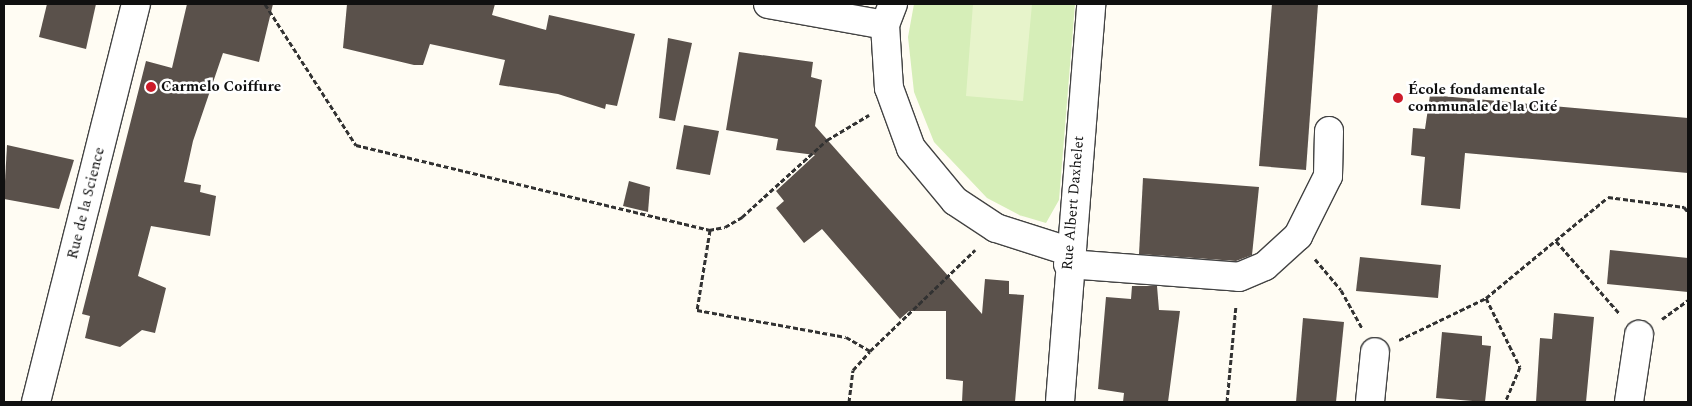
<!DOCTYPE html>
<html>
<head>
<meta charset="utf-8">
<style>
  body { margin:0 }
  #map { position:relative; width:1692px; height:406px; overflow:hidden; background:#fffcf3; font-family:Spectral,serif }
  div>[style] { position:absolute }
  .green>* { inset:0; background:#d6eeb8 }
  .pitch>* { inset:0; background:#e7f4cb }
  .building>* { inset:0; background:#5a514b }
  .path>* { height:3px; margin-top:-1.5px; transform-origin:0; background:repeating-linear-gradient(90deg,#323232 0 5px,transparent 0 7.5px) }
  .roads { filter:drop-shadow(1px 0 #434343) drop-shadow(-1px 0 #434343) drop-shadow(0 1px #434343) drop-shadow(0 -1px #434343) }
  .minor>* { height:28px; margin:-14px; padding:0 14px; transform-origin:14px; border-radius:14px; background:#fff }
  .dots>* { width:14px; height:14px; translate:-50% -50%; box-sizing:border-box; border:2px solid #fff; border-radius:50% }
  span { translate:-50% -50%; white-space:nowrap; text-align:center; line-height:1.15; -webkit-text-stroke:5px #fff; paint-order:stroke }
  .poi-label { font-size:15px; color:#101010; font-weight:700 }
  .left { translate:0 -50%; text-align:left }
  .street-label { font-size:15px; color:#101010 }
  .frame { position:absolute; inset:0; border:5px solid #101010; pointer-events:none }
</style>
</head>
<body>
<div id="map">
  <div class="green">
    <i style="clip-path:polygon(914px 4px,1075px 4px,1059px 200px,1046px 223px,1019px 215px,1025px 218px,987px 198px,934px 142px,914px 92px,908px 37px)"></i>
  </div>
  <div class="pitch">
    <i style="clip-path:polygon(973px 4px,1032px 4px,1023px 101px,966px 96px)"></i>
  </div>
  <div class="building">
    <i style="clip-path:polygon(47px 4px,96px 4px,86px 49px,39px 37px)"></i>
    <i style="clip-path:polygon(187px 4px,273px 4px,259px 62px,223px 53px,193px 141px,184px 182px,201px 185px,200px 192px,216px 196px,210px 236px,151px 226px,138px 276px,166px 288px,155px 333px,142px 330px,120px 347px,85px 338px,90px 316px,82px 314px,146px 61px,172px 68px)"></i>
    <i style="clip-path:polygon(347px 4px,495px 4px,492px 15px,546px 30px,549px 15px,635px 34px,617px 106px,606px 104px,605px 109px,558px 94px,499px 85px,505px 60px,430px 44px,423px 65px,414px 65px,343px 48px)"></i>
    <i style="clip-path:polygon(1272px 4px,1318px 4px,1306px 170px,1259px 166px)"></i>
    <i style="clip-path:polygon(668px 38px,692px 43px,675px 121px,659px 118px)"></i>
    <i style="clip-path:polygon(739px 52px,813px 62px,811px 77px,822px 80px,815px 126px,982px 314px,985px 279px,1009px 281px,1009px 294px,1024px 295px,1015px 402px,962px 402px,963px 381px,946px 379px,946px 311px,909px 311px,900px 319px,822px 229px,804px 243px,776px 208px,784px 201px,776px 191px,815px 155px,776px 150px,778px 139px,726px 130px)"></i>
    <i style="clip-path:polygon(1430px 95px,1688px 118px,1688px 173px,1465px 153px,1460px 209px,1421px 205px,1425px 157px,1411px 155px,1413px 128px,1425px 129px)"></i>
    <i style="clip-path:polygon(684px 125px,719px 131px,710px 175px,676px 169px)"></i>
    <i style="clip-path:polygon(7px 145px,74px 160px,59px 209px,4px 199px)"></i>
    <i style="clip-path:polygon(1143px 178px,1259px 187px,1252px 255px,1236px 261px,1139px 254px)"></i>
    <i style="clip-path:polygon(629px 181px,650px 187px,648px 212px,623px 206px)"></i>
    <i style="clip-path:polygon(1610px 250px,1688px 258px,1688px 292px,1607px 284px)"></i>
    <i style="clip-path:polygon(1360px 257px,1441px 265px,1438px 298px,1356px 291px)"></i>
    <i style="clip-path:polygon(1132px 286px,1157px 286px,1159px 310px,1180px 311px,1168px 402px,1123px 402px,1124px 393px,1098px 389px,1106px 297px,1131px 299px)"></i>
    <i style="clip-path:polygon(1554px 313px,1594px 317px,1586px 402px,1536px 402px,1540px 338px,1552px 339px)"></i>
    <i style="clip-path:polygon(1303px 318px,1344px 322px,1336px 402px,1296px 402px)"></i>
    <i style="clip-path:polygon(1442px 332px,1482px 336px,1482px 345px,1491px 346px,1485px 402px,1436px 398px)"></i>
  </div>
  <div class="path">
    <i style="left:265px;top:4px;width:168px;rotate:57.2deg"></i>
    <i style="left:356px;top:145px;width:363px;rotate:13.5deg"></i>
    <i style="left:709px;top:230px;width:16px;rotate:-11deg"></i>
    <i style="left:725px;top:227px;width:20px;rotate:-30deg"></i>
    <i style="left:742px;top:217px;width:115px;rotate:-42.2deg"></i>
    <i style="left:827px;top:140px;width:49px;rotate:-30.8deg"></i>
    <i style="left:710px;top:230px;width:81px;rotate:99.2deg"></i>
    <i style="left:697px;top:310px;width:151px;rotate:10.3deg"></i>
    <i style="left:846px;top:337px;width:28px;rotate:30deg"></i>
    <i style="left:870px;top:351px;width:146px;rotate:-43.9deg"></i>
    <i style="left:1556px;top:241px;width:97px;rotate:48.8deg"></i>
    <i style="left:1315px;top:259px;width:40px;rotate:50deg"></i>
    <i style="left:1341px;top:290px;width:43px;rotate:61.1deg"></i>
    <i style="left:1486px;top:298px;width:158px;rotate:-39.6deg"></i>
    <i style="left:1608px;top:197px;width:77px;rotate:7.5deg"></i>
    <i style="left:1684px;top:207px;width:6px;rotate:51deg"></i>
    <i style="left:1662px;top:319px;width:32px;rotate:-36deg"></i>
    <i style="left:1399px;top:340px;width:97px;rotate:-25.8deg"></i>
    <i style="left:1486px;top:298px;width:77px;rotate:63.8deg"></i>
    <i style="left:1520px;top:367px;width:38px;rotate:113deg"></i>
    <i style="left:849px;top:402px;width:32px;rotate:-83deg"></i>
    <i style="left:853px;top:370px;width:25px;rotate:-48deg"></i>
    <i style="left:1227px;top:402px;width:97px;rotate:-84.7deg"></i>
  </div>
  <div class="roads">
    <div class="minor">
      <i style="left:768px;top:4px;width:119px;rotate:10.2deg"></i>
      <i style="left:893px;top:4px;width:22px;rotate:111deg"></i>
      <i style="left:885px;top:25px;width:63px;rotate:86.4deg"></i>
      <i style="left:889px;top:88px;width:64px;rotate:69.9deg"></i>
      <i style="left:911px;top:148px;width:69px;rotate:50.3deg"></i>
      <i style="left:955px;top:201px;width:49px;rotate:33.4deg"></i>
      <i style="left:996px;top:228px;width:76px;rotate:17.7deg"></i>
      <i style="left:1068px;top:264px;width:171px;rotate:4.3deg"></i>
      <i style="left:1239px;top:277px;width:28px;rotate:-23deg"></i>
      <i style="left:1265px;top:266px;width:45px;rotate:-42.3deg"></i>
      <i style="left:1298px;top:236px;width:67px;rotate:-63.4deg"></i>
      <i style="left:1328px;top:176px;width:45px;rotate:-88.7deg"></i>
      <i style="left:36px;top:402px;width:410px;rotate:-75.9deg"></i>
      <i style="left:1060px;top:402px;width:399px;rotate:-85.5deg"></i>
      <i style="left:1370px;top:402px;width:50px;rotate:-84.3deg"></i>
      <i style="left:1629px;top:402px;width:68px;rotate:-81.5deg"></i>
    </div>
  </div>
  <div class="dots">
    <i style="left:151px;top:87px;background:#cd1b29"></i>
    <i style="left:1398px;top:98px;background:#cd1b29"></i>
  </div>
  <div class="poi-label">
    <span class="left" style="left:161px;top:87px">Carmelo Coiffure</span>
    <span class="left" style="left:1408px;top:98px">École fondamentale<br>communale de la Cité</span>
  </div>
  <div class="street-label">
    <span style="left:86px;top:203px;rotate:-76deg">Rue de la Science</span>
    <span style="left:1073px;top:203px;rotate:-85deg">Rue Albert Daxhelet</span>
  </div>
  <div class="frame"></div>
</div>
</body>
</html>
